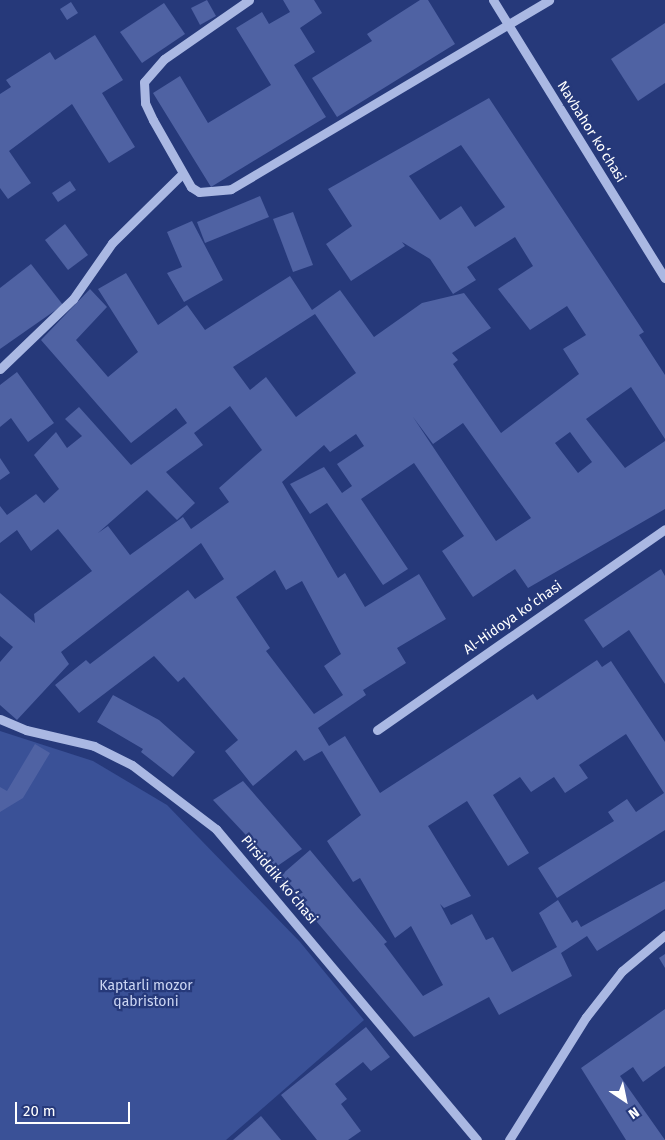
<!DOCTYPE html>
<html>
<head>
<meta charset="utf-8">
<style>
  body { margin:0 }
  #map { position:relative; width:665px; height:1140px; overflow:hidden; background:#26397a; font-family:"Fira Sans",sans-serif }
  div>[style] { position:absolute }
  .green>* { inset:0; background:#3a5197 }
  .building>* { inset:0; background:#4f62a3 }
  .minor>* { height:9px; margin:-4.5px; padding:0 4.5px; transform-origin:4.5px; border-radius:4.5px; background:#aab8e3 }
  span { translate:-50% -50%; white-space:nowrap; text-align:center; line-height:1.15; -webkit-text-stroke:4.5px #26397a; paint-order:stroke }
  .street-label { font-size:14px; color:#fff }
  .park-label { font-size:14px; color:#ccd6f3 }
  .north { position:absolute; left:600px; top:1075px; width:50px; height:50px; -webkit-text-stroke:4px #26397a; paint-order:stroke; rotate:146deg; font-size:14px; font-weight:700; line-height:20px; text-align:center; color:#fff }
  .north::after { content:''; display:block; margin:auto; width:18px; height:22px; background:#fff; clip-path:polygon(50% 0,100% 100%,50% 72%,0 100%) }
  .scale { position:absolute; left:15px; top:1102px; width:115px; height:22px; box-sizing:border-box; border:2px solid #fff; border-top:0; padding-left:6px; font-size:15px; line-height:18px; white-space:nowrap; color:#fff; -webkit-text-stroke:4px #26397a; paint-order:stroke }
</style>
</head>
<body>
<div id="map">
  <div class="green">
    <i style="clip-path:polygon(0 731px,93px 761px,167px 805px,300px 942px,364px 1020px,226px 1140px,0 1140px)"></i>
  </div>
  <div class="building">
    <i style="clip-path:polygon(207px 0,216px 16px,200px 25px,191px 8px)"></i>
    <i style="clip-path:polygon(283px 0,314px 0,322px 13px,300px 28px,315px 52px,294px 65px,326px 117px,211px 187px,153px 93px,180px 76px,208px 123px,271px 85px,236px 28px,262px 12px,269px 24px,290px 12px)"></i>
    <i style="clip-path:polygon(420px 0,428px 0,455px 44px,337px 117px,312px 78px,372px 41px,367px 34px)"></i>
    <i style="clip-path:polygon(71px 2px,78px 13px,67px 20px,60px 9px)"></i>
    <i style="clip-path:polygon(164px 3px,185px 34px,142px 63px,120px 32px)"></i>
    <i style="clip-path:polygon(665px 23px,665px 83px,638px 101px,611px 59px)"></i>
    <i style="clip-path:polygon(95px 35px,123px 80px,102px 93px,135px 147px,109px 163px,72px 104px,9px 151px,31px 183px,8px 199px,0 188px,0 94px,11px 87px,6px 80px,50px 52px,55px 60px)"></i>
    <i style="clip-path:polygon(evenodd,489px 98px,644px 332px,639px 335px,665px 375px,665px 439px,631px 387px,586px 419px,625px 468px,665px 441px,665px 509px,528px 588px,515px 569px,473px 597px,442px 551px,464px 536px,414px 463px,361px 499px,408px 569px,383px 585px,327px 503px,310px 514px,290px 484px,324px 467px,342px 493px,352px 486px,337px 464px,364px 446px,356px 434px,330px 452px,324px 445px,282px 482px,338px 578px,345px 573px,365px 607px,419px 574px,446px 619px,397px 648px,406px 663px,363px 690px,366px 695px,318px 728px,329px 746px,345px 736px,380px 793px,533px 694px,537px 700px,597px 660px,602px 667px,611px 661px,665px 742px,665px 830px,557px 898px,538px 868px,614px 821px,608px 812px,627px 799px,636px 812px,664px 793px,626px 734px,579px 765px,588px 778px,565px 793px,554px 777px,531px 792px,520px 777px,493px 795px,529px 853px,508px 866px,467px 801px,428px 826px,471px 896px,444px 908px,440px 904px,451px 925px,472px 914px,486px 940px,493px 937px,512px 972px,557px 947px,539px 913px,558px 900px,572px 923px,577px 920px,581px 927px,665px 881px,665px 909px,597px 951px,587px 936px,561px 953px,572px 976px,499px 1015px,489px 997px,414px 1037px,279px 877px,310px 850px,387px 942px,384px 944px,423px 996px,443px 985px,411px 926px,395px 938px,360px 878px,353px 882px,327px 841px,361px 815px,322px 751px,304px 761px,296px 750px,253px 786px,225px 751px,238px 740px,184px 677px,178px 682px,154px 656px,79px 713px,55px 685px,86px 660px,90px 664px,188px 590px,195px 599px,224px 579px,201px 543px,61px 652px,69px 664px,17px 720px,0 705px,0 662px,13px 647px,0 636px,0 593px,35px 623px,34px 614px,92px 571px,58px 529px,31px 551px,17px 530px,0 543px,0 506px,7px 515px,36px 494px,44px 503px,59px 489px,34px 455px,56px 432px,67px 448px,82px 436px,65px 419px,79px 407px,131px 465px,187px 423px,176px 408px,131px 443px,41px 340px,90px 289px,107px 307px,76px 340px,108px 377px,138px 352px,98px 289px,126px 273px,158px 325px,187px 305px,205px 330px,290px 276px,312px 310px,340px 290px,374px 337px,422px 303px,464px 293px,491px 328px,452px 353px,458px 360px,453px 364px,501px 433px,579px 374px,563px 349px,586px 335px,567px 306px,530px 330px,498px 289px,533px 266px,515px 237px,467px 267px,476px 280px,453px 294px,430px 259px,402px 242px,405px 246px,351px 281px,326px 244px,352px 226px,328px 189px,489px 98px,461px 145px,505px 207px,475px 227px,461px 206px,440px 220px,409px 176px,461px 145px,489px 98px,315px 314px,356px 373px,296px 417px,266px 377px,250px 390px,233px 367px,315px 314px,489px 98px,230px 406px,262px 450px,219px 488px,229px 502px,191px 529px,183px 517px,130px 555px,108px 526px,98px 533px,147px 490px,177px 520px,195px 503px,166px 472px,203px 445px,194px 433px,230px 406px,489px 98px,413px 417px,433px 444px,463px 423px,531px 518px,496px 541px,413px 417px,489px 98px,570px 432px,592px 462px,578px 473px,555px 443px,570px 432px,489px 98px,275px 570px,286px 590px,302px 581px,341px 654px,324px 666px,343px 695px,314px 714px,266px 651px,270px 648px,236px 597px,275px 570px)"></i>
    <i style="clip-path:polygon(70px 181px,76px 190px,58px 202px,52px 193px)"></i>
    <i style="clip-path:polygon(260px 196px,269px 217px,205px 243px,197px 222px)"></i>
    <i style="clip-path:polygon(293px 212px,313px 265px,293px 272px,273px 219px)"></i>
    <i style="clip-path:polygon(192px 221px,223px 280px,184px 302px,167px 273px,182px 267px,167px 232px)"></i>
    <i style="clip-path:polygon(65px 224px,88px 255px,68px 270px,45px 240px)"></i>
    <i style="clip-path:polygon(31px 264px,63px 305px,0 349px,0 288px)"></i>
    <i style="clip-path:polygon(17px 372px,54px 423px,28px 442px,11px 418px,0 427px,0 385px)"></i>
    <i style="clip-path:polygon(0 458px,10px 473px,0 480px)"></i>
    <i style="clip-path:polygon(661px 569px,665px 576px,665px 684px,629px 630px,603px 648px,584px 620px)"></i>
    <i style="clip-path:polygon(113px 695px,159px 720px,195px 752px,173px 777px,141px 752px,143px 749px,97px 722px)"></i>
    <i style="clip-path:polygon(35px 744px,50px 753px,23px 798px,0 812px,0 787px,7px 791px)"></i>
    <i style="clip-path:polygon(243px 781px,302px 849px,276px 867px,213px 800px)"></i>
    <i style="clip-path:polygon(665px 954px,665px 968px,659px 958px)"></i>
    <i style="clip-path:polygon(665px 1009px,665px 1066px,643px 1082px,633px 1067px,620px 1076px,665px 1140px,626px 1140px,581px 1068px)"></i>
    <i style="clip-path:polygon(366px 1027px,390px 1057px,371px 1071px,363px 1062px,335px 1084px,347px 1099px,341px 1104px,361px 1131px,348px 1140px,317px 1140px,281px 1095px)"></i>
    <i style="clip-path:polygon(261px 1116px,281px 1140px,233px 1140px)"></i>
  </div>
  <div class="minor">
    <i style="left:249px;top:0;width:103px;rotate:145.2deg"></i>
    <i style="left:164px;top:59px;width:30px;rotate:131deg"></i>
    <i style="left:144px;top:82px;width:21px;rotate:87deg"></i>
    <i style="left:145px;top:103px;width:19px;rotate:65deg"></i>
    <i style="left:153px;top:120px;width:77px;rotate:60.4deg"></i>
    <i style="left:191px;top:187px;width:9px;rotate:32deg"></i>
    <i style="left:199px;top:192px;width:32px;rotate:-5deg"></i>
    <i style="left:231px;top:189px;width:370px;rotate:-30.7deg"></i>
    <i style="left:493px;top:0;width:327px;rotate:58.3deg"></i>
    <i style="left:0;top:369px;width:101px;rotate:-43.8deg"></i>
    <i style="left:73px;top:299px;width:68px;rotate:-55.1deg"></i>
    <i style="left:112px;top:243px;width:98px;rotate:-44.6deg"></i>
    <i style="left:0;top:719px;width:28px;rotate:23deg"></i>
    <i style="left:26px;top:730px;width:70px;rotate:13.2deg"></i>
    <i style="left:94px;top:746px;width:42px;rotate:26.6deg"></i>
    <i style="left:132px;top:765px;width:106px;rotate:37.3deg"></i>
    <i style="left:216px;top:829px;width:406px;rotate:50deg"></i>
    <i style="left:377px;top:730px;width:351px;rotate:-34.9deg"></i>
    <i style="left:509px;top:1140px;width:145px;rotate:-58deg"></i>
    <i style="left:586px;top:1017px;width:58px;rotate:-52deg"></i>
    <i style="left:622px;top:971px;width:56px;rotate:-39.9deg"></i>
  </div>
  <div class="street-label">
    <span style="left:591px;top:132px;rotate:58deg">Navbahor koʻchasi</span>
    <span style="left:513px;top:618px;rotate:-35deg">Al-Hidoya koʻchasi</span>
    <span style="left:279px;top:880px;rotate:50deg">Pirsiddik koʻchasi</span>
  </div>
  <div class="park-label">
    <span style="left:146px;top:994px">Kaptarli mozor<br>qabristoni</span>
  </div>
  <div class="north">N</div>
  <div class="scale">20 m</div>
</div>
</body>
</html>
